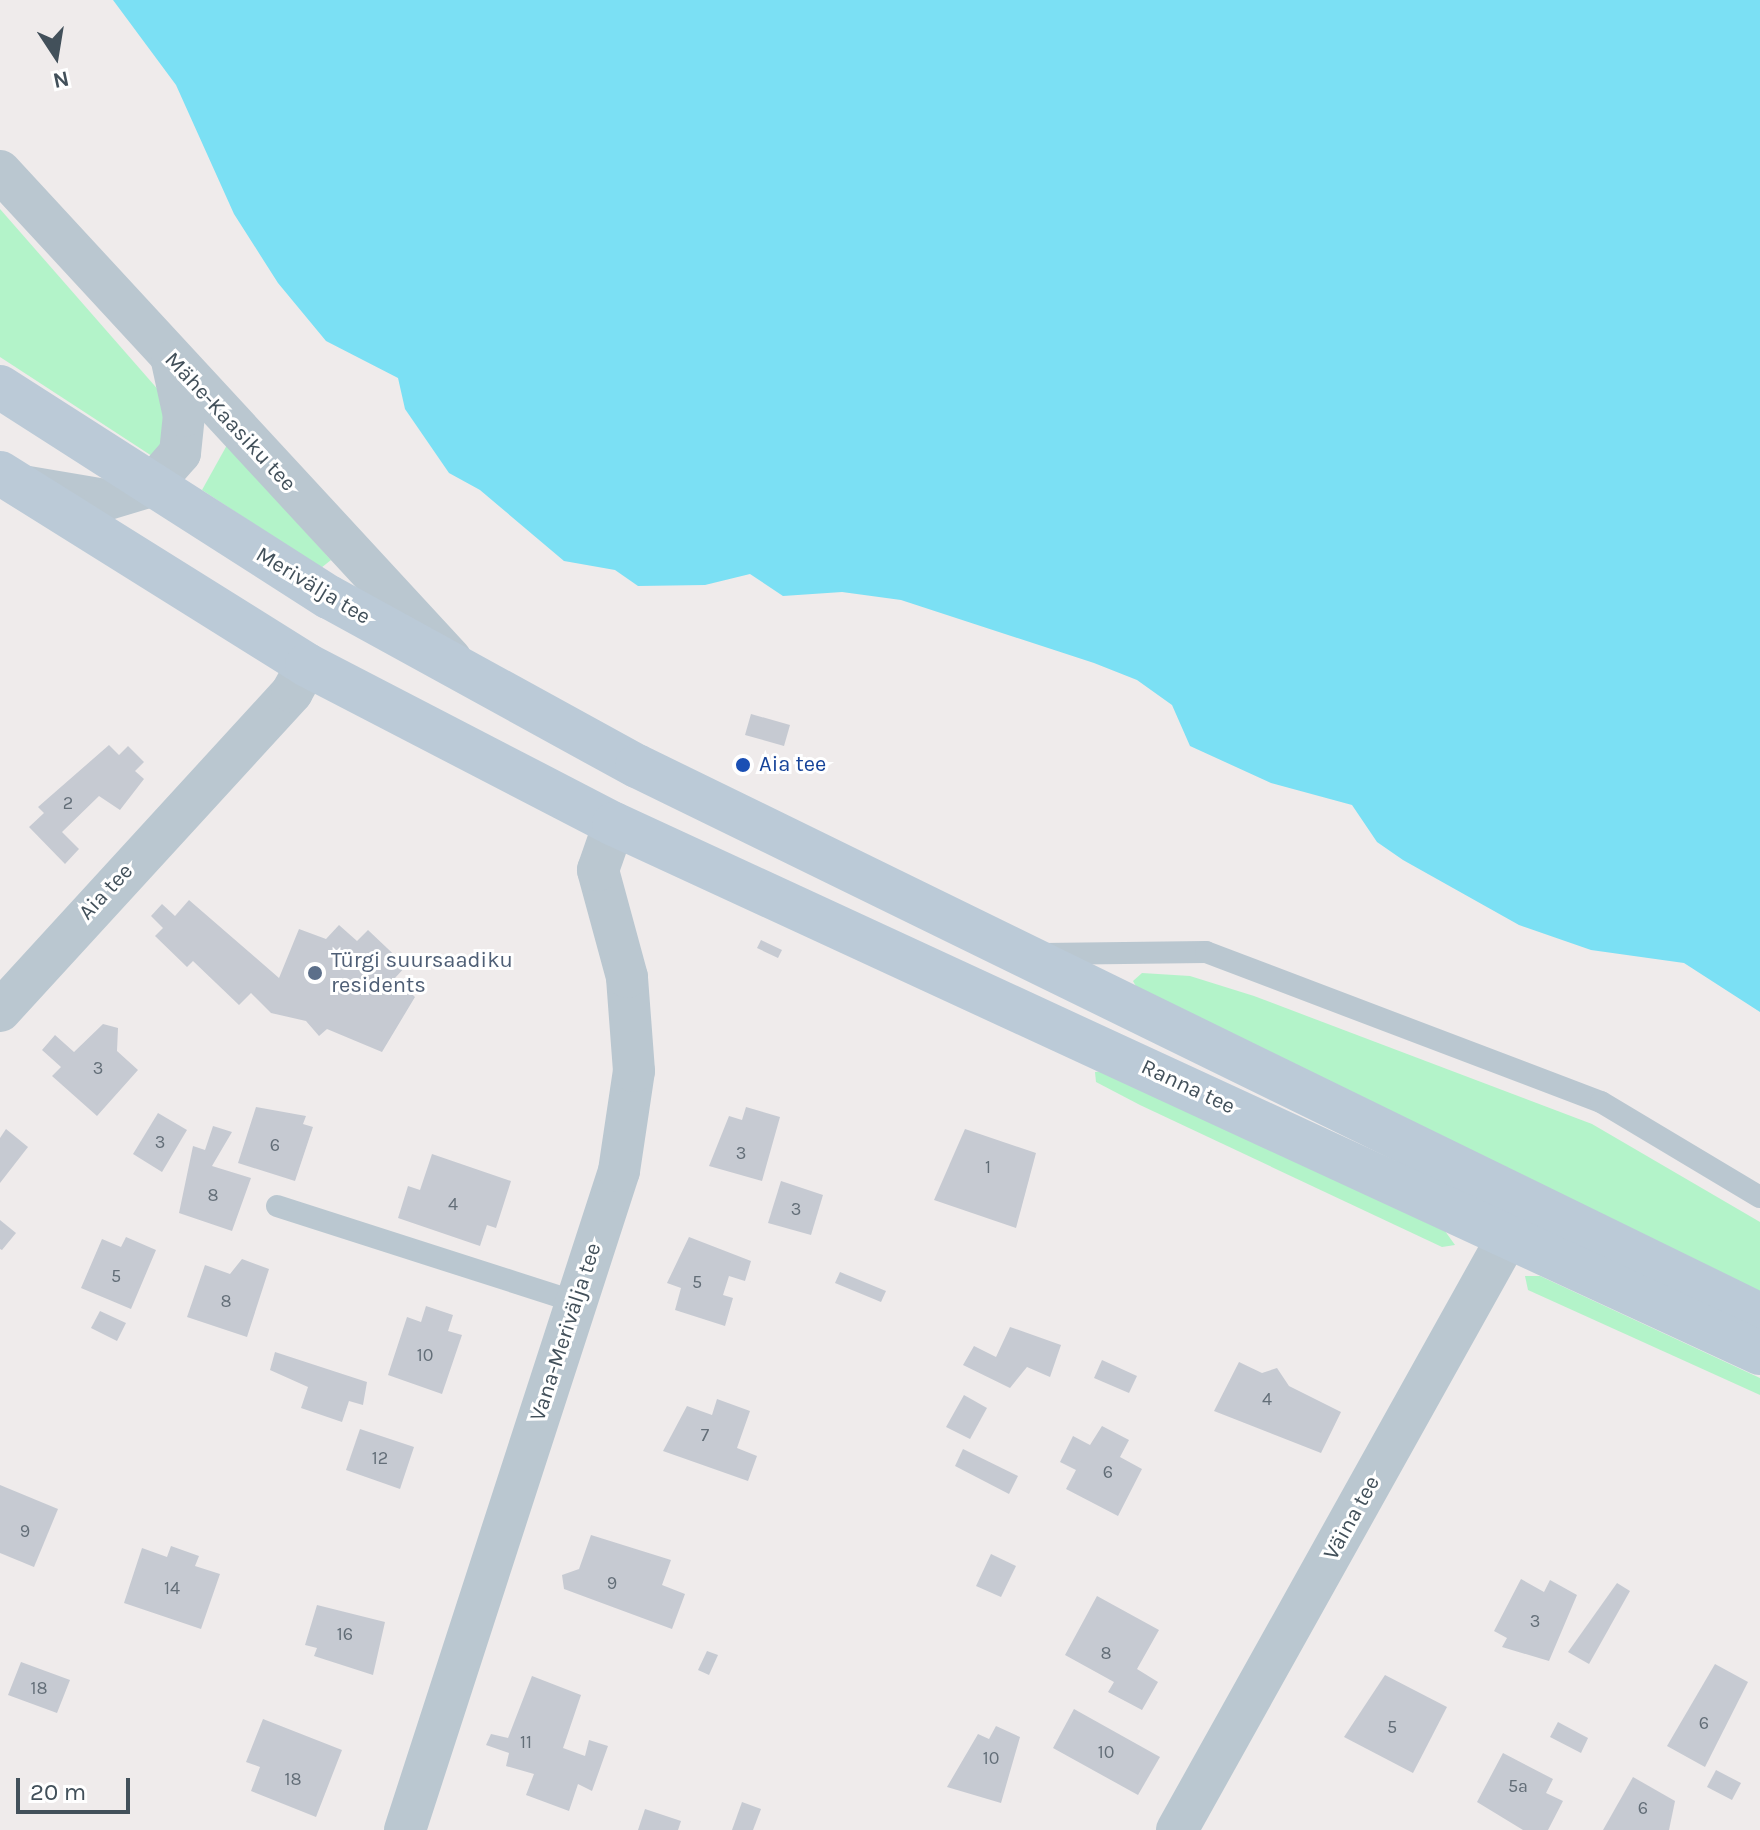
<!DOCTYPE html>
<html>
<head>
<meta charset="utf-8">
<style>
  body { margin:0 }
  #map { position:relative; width:1760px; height:1830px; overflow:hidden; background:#efebeb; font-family:Karla,sans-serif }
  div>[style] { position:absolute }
  .green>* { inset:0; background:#b3f3c9 }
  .water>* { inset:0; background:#7be0f4 }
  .building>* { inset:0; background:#c6cad2 }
  .lane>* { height:22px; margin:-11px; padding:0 11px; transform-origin:11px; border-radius:11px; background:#bac7d0 }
  .street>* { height:42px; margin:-21px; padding:0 21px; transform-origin:21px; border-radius:21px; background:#bac7d0 }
  .secondary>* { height:44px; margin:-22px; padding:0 22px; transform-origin:22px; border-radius:22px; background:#bbcad7 }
  .dots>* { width:22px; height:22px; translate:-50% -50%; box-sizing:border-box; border:4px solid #fff; border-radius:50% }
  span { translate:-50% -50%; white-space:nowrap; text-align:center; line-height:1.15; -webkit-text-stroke:6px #fff; paint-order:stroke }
  .number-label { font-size:18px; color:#636e78 }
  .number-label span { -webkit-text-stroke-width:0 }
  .street-label { font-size:22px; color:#42505a }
  .transit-label { font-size:22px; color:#164399 }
  .left { translate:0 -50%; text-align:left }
  .service-label { font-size:22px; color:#4e5e75 }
  .north { position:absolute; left:16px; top:16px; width:80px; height:80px; -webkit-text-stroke:6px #fff; paint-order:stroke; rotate:168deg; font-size:22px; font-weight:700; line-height:32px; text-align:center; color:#42505a }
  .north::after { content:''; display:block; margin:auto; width:28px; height:36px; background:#42505a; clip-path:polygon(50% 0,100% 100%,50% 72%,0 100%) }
  .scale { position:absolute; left:16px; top:1778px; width:114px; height:36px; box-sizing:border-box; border:4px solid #42505a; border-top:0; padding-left:10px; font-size:24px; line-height:28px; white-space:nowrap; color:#42505a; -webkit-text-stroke:6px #fff; paint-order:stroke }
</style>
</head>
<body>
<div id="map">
  <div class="green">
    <i style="clip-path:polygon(0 209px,161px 393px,168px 438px,155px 458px,0 357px)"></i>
    <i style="clip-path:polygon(227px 445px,331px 560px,321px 568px,202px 490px)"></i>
    <i style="clip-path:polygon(1142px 973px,1190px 976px,1254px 996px,1592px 1124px,1760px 1222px,1760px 1293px,1141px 995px,1133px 981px)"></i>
    <i style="clip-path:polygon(1103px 1071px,1445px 1231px,1455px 1245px,1442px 1247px,1140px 1105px,1096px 1082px,1095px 1072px)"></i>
    <i style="clip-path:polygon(1525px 1276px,1540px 1276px,1760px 1378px,1760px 1395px,1528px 1290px)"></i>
  </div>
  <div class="water">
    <i style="clip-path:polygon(113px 0,1760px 0,1760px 1012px,1684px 963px,1591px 950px,1519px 925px,1403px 860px,1377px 842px,1352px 805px,1271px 783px,1190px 746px,1172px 705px,1137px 680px,1094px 663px,901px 600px,842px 592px,783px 596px,750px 574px,705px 585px,638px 586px,615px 570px,564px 561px,480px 490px,449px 473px,405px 409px,398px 378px,326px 341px,278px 283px,234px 214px,176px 85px)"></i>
  </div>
  <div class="building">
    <i style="clip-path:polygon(751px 714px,790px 725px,784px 746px,745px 735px)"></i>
    <i style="clip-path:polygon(109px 745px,119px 755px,128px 746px,144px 762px,135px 771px,144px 779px,120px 810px,99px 796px,62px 832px,79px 849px,65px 864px,29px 827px,44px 813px,38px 807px)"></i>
    <i style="clip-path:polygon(189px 900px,279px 978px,299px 929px,326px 939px,339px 925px,357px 941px,368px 930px,406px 966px,395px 978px,415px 997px,382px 1052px,327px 1029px,319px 1036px,306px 1021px,271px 1013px,251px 993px,239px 1005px,193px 961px,187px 967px,155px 936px,163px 928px,151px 916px,162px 904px,175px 916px)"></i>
    <i style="clip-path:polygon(761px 940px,782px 950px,778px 958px,757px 948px)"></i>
    <i style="clip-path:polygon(103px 1024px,118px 1028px,117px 1051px,138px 1070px,97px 1116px,52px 1076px,61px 1067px,42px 1050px,55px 1035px,74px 1052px)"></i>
    <i style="clip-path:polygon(256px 1107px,306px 1116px,303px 1124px,313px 1127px,295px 1181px,238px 1163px)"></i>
    <i style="clip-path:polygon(746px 1107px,780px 1117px,762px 1181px,709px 1166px,729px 1116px,742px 1120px)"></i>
    <i style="clip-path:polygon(158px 1113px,187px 1130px,162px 1172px,133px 1154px)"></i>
    <i style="clip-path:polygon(213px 1126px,232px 1132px,212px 1166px,251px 1178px,232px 1231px,179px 1213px,193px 1146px,205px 1150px)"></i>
    <i style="clip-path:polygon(6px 1129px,28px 1147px,0 1183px,0 1138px)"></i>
    <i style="clip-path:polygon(965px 1129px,1036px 1153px,1016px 1228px,934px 1200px)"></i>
    <i style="clip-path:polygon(432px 1154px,511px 1181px,496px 1228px,487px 1225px,480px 1246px,398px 1218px,408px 1186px,420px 1190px)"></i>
    <i style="clip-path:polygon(781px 1181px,823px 1195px,811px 1235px,768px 1223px)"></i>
    <i style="clip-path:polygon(0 1220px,16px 1233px,2px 1250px,0 1249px)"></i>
    <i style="clip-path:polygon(126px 1237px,156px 1250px,131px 1309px,81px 1288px,102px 1239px,121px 1247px)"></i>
    <i style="clip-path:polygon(689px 1237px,751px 1261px,745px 1281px,729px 1276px,723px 1295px,733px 1298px,725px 1326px,675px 1310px,681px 1288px,667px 1283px)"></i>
    <i style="clip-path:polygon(242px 1259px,269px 1269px,247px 1337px,187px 1317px,205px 1265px,230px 1274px)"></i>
    <i style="clip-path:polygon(840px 1272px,886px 1291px,881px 1302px,835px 1283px)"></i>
    <i style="clip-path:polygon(426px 1306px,453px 1315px,448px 1331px,462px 1335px,442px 1394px,388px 1375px,407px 1317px,421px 1322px)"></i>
    <i style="clip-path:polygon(100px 1311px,126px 1323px,117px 1341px,91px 1328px)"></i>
    <i style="clip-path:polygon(1010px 1327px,1061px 1345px,1050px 1377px,1027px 1367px,1010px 1388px,963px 1365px,974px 1346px,996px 1357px)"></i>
    <i style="clip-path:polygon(275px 1352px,367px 1382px,363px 1405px,349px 1401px,342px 1422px,301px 1408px,308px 1387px,270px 1370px)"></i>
    <i style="clip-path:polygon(1102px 1360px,1137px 1376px,1129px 1393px,1094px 1378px)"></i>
    <i style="clip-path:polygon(1239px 1362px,1262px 1373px,1277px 1368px,1289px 1386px,1341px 1412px,1321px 1453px,1214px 1411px)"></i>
    <i style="clip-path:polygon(964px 1395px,987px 1408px,970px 1439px,946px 1427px)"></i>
    <i style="clip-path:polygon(717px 1399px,750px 1411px,737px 1448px,757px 1456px,748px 1481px,663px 1451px,687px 1406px,712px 1415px)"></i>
    <i style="clip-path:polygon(1102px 1426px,1129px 1440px,1120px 1457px,1142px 1469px,1118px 1516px,1066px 1489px,1076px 1470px,1060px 1462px,1073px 1436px,1090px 1445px)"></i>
    <i style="clip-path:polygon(360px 1429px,414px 1447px,400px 1489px,346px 1470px)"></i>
    <i style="clip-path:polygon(963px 1449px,1018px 1476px,1009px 1494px,955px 1466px)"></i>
    <i style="clip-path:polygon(0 1485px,58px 1509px,34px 1567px,0 1553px)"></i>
    <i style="clip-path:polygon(591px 1535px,671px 1560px,662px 1585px,685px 1594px,672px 1629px,564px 1589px,562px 1575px,579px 1569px)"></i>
    <i style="clip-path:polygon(171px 1546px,199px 1556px,195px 1566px,220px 1574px,201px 1629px,124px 1603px,142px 1548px,167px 1557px)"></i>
    <i style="clip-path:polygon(991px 1554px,1016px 1566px,1001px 1597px,976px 1586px)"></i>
    <i style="clip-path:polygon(1521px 1579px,1544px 1592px,1550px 1580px,1577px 1595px,1549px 1661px,1502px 1647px,1507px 1638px,1494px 1631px)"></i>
    <i style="clip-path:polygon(1617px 1583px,1630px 1591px,1589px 1664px,1568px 1652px)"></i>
    <i style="clip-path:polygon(1097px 1596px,1159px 1630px,1137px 1669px,1158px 1682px,1142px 1710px,1108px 1692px,1114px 1682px,1065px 1655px)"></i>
    <i style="clip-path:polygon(317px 1605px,385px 1622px,373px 1675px,314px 1656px,317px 1648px,305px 1645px)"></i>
    <i style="clip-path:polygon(707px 1651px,718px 1655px,709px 1675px,698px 1670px)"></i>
    <i style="clip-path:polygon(21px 1662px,70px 1680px,57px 1713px,8px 1695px)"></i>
    <i style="clip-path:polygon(1715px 1664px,1748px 1682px,1705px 1767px,1667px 1746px)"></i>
    <i style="clip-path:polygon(1385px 1675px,1447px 1707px,1413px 1773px,1344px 1737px)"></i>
    <i style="clip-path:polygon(532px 1676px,581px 1695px,563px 1748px,585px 1756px,589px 1740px,608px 1746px,592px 1791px,578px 1784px,569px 1811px,526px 1795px,534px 1774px,506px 1766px,509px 1753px,486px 1745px,491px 1734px,508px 1738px)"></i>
    <i style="clip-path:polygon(1074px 1709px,1160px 1757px,1138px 1795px,1053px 1748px)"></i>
    <i style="clip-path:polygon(263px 1719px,342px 1750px,316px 1817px,251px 1791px,260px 1767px,246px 1762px)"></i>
    <i style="clip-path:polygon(1558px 1722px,1588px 1738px,1581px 1753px,1550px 1737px)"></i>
    <i style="clip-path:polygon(996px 1726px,1020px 1737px,1001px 1803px,947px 1787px,978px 1734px,989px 1739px)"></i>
    <i style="clip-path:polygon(1503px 1753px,1553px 1779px,1546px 1793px,1563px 1801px,1548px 1830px,1523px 1830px,1477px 1802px)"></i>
    <i style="clip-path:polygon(1716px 1770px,1741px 1783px,1732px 1800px,1707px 1787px)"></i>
    <i style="clip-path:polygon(1633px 1777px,1675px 1801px,1669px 1830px,1603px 1830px)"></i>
    <i style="clip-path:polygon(742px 1802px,761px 1809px,753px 1830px,732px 1830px)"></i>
    <i style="clip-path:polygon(645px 1809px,681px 1821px,678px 1830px,638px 1830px)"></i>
  </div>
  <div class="lane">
    <i style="left:1043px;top:954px;width:163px;rotate:-0.7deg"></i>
    <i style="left:1206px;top:952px;width:423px;rotate:20.8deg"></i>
    <i style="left:1601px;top:1102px;width:185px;rotate:30.9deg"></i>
    <i style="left:277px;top:1206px;width:314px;rotate:17.8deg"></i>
  </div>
  <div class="street">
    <i style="left:0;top:171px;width:664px;rotate:47.26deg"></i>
    <i style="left:22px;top:486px;width:84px;rotate:9.6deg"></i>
    <i style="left:105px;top:500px;width:48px;rotate:-16.9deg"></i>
    <i style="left:151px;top:486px;width:44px;rotate:-48.7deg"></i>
    <i style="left:180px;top:453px;width:37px;rotate:-84deg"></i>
    <i style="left:184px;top:416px;width:56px;rotate:-102.3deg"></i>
    <i style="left:0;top:1011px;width:432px;rotate:-47.5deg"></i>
    <i style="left:292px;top:692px;width:31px;rotate:-61deg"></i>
    <i style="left:405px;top:1830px;width:693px;rotate:-72.01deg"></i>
    <i style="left:619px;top:1171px;width:101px;rotate:-81.5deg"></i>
    <i style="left:634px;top:1071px;width:94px;rotate:-94.3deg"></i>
    <i style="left:627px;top:977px;width:111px;rotate:-105.2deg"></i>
    <i style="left:598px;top:870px;width:49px;rotate:-70.8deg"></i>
    <i style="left:1177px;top:1830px;width:714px;rotate:-60.85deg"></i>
  </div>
  <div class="secondary">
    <i style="left:0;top:387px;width:390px;rotate:32.6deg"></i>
    <i style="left:329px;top:597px;width:351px;rotate:28.8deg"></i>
    <i style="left:637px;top:766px;width:1250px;rotate:26.05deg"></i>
    <i style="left:0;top:473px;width:362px;rotate:32deg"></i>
    <i style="left:307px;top:665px;width:346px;rotate:27.4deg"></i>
    <i style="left:614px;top:824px;width:1262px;rotate:24.78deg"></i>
  </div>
  <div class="dots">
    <i style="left:743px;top:765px;background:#1a4fb4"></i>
    <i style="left:315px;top:973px;background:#5c6f8a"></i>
  </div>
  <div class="number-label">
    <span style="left:68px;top:803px">2</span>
    <span style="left:98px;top:1068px">3</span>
    <span style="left:160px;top:1142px">3</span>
    <span style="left:275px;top:1145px">6</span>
    <span style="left:741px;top:1153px">3</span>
    <span style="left:988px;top:1167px">1</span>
    <span style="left:213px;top:1195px">8</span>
    <span style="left:453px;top:1204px">4</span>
    <span style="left:796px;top:1209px">3</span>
    <span style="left:116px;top:1276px">5</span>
    <span style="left:697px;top:1282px">5</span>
    <span style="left:226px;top:1301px">8</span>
    <span style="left:425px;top:1355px">10</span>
    <span style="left:1267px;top:1399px">4</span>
    <span style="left:705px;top:1435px">7</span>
    <span style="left:380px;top:1458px">12</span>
    <span style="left:1108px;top:1472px">6</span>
    <span style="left:25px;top:1531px">9</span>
    <span style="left:612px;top:1583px">9</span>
    <span style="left:172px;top:1588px">14</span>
    <span style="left:1535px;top:1621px">3</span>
    <span style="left:345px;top:1634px">16</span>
    <span style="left:1106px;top:1653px">8</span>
    <span style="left:39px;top:1688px">18</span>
    <span style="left:1704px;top:1723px">6</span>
    <span style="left:1392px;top:1727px">5</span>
    <span style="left:526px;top:1742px">11</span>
    <span style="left:1106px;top:1752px">10</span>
    <span style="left:991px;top:1758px">10</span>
    <span style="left:293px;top:1779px">18</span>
    <span style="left:1518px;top:1786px">5a</span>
    <span style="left:1643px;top:1808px">6</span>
  </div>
  <div class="street-label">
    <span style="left:230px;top:422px;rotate:47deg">Mähe-Kaasiku tee</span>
    <span style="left:313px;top:586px;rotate:31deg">Merivälja tee</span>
    <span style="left:106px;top:892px;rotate:-47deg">Aia tee</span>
    <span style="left:1188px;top:1087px;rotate:25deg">Ranna tee</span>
    <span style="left:566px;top:1332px;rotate:-72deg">Vana-Merivälja tee</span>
    <span style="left:1352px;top:1518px;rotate:-61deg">Väina tee</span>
  </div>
  <div class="transit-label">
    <span class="left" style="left:759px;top:765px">Aia tee</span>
  </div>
  <div class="service-label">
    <span class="left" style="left:331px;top:973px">Türgi suursaadiku<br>residents</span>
  </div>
  <div class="north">N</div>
  <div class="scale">20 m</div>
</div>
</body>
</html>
